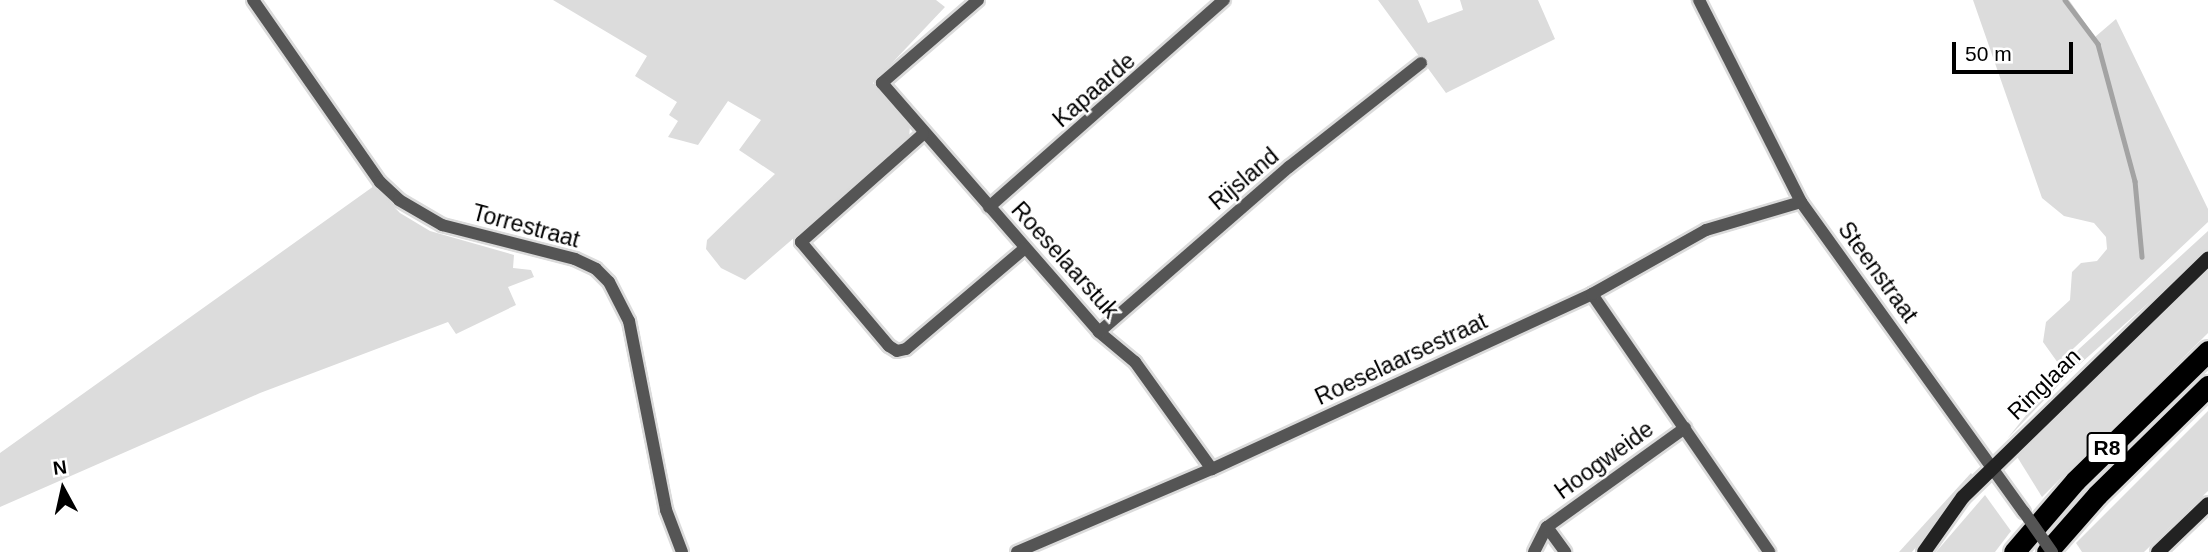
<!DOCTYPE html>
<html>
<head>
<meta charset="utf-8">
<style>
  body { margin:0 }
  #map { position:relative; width:2208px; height:552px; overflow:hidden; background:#fff; font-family:Helvetica,sans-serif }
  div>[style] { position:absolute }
  .green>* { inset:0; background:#dcdcdc }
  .stream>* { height:4.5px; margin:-2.25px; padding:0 2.25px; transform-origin:2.25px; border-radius:2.25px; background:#a3a3a3 }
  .roads { filter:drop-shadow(2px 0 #dbdbdb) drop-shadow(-2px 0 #dbdbdb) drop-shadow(0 2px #dbdbdb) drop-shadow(0 -2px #dbdbdb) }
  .street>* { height:12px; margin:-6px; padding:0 6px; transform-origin:6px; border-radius:6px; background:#555 }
  .secondary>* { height:14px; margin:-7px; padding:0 7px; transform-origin:7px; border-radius:7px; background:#222 }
  .highway>* { height:21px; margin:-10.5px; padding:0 10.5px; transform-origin:10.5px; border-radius:10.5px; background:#000 }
  .street-bridge>* { height:12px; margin:-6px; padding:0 6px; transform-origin:6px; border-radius:6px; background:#555 }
  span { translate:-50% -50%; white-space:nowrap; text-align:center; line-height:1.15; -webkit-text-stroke:5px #fff; paint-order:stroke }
  .shield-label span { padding:2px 5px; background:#fff; border:2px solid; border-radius:5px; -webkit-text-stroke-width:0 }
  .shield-label { font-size:21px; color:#000; font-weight:700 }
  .street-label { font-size:23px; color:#000 }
  .north { position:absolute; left:28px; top:454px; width:70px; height:70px; -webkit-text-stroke:5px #fff; paint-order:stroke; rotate:352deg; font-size:19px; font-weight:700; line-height:28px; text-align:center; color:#000 }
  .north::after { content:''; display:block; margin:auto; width:24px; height:32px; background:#000; clip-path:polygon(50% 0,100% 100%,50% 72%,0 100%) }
  .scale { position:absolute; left:1952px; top:42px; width:121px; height:32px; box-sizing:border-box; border:4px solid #000; border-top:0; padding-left:9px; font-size:21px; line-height:24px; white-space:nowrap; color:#000; -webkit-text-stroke:5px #fff; paint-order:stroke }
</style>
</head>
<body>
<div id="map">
  <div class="green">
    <i style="clip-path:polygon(553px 0,936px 0,945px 7px,873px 83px,910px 126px,909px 139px,745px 280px,721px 268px,706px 249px,707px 240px,775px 174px,739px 150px,761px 120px,728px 101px,698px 145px,668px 137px,678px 121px,669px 115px,677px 102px,635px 76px,647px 56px)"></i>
    <i style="clip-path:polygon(1378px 0,1418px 0,1428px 23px,1463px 10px,1460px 0,1538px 0,1555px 39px,1446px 93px)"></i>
    <i style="clip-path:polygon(1973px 0,2069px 0,2095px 37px,2116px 19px,2208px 209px,2208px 222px,2058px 363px,2043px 342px,2046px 322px,2070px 300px,2072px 272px,2081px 263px,2097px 261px,2107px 249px,2106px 237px,2094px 223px,2064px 216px,2042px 198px)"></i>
    <i style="clip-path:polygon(374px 186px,400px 213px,430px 231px,514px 255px,513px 268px,531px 270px,534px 277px,508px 287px,516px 305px,456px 334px,448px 322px,260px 393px,0 507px,0 453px)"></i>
    <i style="clip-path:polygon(2208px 231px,2208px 250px,2072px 371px,2007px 439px,2079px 349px)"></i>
    <i style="clip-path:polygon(2208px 269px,2208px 333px,2042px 497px,2016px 455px)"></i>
    <i style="clip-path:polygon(2208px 411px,2208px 491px,2144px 552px,2082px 552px,2076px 543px)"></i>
    <i style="clip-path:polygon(1971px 473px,1974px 477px,1912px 552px,1899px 552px)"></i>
    <i style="clip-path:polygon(1985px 495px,2011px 531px,1995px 552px,1936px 552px)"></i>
  </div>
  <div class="stream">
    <i style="left:2065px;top:0;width:55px;rotate:53.1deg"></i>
    <i style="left:2098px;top:44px;width:142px;rotate:74.9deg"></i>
    <i style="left:2135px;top:181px;width:76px;rotate:84.7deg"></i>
  </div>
  <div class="roads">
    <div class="street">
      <i style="left:253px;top:0;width:222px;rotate:55.1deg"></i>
      <i style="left:380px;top:182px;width:26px;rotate:43deg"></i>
      <i style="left:399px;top:200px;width:50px;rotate:30.2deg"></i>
      <i style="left:442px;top:225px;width:137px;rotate:14.3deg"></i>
      <i style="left:575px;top:259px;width:23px;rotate:25deg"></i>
      <i style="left:596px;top:269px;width:18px;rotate:45deg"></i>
      <i style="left:609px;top:282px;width:44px;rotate:62.9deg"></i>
      <i style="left:629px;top:321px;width:193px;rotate:78.9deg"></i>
      <i style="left:666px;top:510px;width:45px;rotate:69.1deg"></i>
      <i style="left:978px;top:0;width:127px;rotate:139.2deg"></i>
      <i style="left:882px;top:83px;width:330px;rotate:48.9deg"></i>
      <i style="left:1099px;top:332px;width:47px;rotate:39.8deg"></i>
      <i style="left:1135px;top:362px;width:132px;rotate:54.3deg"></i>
      <i style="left:1699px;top:0;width:226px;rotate:63.2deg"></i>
      <i style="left:1801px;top:202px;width:382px;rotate:54.3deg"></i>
      <i style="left:923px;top:134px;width:163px;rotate:138.5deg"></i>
      <i style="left:801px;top:242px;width:136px;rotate:49.8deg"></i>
      <i style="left:889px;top:346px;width:9px;rotate:32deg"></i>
      <i style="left:897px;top:351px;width:9px;rotate:-13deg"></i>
      <i style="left:906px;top:349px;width:155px;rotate:-40.3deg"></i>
      <i style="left:989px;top:207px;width:313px;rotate:-41.4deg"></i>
      <i style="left:1592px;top:294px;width:313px;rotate:55.5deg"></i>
      <i style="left:1099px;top:332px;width:252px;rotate:-41deg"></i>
      <i style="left:1289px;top:167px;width:168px;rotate:-38.2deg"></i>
      <i style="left:1547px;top:527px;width:31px;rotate:54deg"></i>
      <i style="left:1017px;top:552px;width:212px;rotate:-23.1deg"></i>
      <i style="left:1212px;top:469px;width:418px;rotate:-24.7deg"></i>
      <i style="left:1592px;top:294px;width:131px;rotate:-29.3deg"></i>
      <i style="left:1706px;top:230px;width:99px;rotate:-16.4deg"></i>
      <i style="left:1534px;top:552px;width:28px;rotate:-63deg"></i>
      <i style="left:1547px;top:527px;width:170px;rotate:-35.7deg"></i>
    </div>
    <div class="secondary">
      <i style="left:1924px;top:552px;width:67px;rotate:-54.7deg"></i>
      <i style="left:1963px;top:497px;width:342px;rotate:-44.2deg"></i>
      <i style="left:2158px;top:552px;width:69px;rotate:-43.8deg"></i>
    </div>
    <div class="highway">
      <i style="left:2014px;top:552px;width:94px;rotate:-49.3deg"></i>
      <i style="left:2075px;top:481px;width:186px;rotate:-44.3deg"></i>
      <i style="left:2047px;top:552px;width:76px;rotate:-48.7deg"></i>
      <i style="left:2097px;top:495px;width:156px;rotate:-44.5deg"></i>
    </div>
  </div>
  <div class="street-bridge">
    <i style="left:2024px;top:512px;width:49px;rotate:55deg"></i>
  </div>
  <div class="shield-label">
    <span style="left:2107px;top:448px">R8</span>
  </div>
  <div class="street-label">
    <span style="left:1094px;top:90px;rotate:-41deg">Kapaarde</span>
    <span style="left:1244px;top:179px;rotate:-40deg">Rijsland</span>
    <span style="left:526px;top:226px;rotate:15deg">Torrestraat</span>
    <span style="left:1065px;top:260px;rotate:48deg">Roeselaarstuk</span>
    <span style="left:1878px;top:272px;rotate:54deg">Steenstraat</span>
    <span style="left:1401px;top:359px;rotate:-25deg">Roeselaarsestraat</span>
    <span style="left:2044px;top:384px;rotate:-44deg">Ringlaan</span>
    <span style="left:1604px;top:460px;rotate:-36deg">Hoogweide</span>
  </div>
  <div class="north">N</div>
  <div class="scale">50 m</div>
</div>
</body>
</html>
